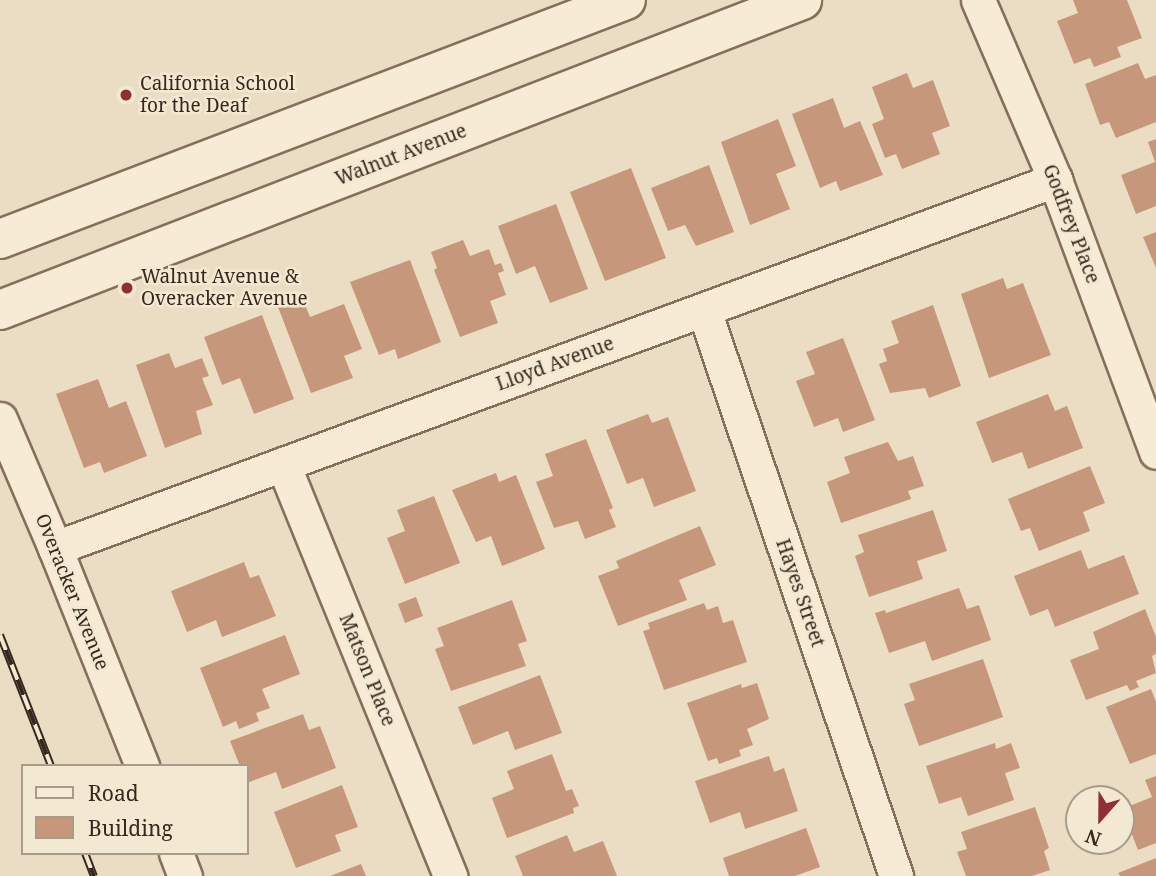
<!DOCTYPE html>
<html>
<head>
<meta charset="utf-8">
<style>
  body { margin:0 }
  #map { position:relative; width:1156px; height:876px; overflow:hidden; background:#ebddc3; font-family:"Noto Serif",serif }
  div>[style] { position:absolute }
  .building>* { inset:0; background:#c7977b }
  .roads { filter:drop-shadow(2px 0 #846f5b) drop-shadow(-2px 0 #846f5b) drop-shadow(0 2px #846f5b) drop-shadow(0 -2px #846f5b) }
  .minor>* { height:33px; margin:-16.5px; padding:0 16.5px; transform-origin:16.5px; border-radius:16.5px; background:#f7ebd6 }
  .secondary>* { height:38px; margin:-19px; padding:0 19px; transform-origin:19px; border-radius:19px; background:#f7ebd6 }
  .rail>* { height:8px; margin-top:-4px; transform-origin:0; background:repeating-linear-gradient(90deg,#f3e8d2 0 16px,#35281e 0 32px); box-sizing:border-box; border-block:2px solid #35281e }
  .dots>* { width:19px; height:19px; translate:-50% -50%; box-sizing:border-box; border:4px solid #f3e8d2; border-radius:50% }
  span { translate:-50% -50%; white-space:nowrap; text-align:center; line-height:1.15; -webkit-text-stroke:5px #f3e8d2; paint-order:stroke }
  .poi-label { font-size:19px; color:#35281e }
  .left { translate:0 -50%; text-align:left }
  .street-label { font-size:19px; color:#35281e }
  .legend { position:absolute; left:21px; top:764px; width:228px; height:91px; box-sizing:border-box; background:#f3e8d2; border:2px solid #a79b8a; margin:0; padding:9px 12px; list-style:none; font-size:21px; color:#35281e }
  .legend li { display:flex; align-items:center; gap:14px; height:35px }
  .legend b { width:35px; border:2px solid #a79b8a }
  .north { position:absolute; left:1065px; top:785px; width:70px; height:70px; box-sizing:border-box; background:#f3e8d2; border:2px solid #a79b8a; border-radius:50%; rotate:201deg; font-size:19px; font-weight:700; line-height:28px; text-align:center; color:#35281e }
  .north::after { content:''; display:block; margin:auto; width:24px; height:32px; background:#902f34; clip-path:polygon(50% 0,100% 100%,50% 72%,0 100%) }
</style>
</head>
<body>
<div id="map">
  <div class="building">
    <i style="clip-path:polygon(1073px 0,1127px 0,1142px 38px,1117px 47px,1121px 57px,1094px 67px,1090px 58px,1074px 64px,1057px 21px,1078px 13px)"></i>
    <i style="clip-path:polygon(1138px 63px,1145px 79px,1156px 75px,1156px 122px,1116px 138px,1109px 122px,1100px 125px,1085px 84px)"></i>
    <i style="clip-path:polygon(907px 73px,913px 88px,933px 80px,950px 126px,932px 133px,940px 154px,902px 169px,896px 154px,885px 158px,872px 124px,884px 119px,872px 87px)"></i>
    <i style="clip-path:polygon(833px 98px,844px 128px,860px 121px,883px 175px,840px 191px,836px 181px,820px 188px,792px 114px)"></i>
    <i style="clip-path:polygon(778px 119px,796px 166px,776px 174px,790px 209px,750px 225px,721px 142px)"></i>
    <i style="clip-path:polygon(1156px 139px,1156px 206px,1136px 214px,1121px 175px,1155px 162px,1148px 142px)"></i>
    <i style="clip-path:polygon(709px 165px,734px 232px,696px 246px,685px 225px,668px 231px,651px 188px)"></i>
    <i style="clip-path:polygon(631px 168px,666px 258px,605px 281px,570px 192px)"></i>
    <i style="clip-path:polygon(556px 204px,588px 289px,550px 303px,535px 266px,516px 274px,498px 226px)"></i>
    <i style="clip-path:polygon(1156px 232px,1156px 268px,1143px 237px)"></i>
    <i style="clip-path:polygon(463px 240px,470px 256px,489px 249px,495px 265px,501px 263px,504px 271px,498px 273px,506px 295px,490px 301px,498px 323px,460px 337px,434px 270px,437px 268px,431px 252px)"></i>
    <i style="clip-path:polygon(410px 260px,441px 342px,398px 359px,395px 349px,379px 355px,350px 282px)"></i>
    <i style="clip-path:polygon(1003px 278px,1007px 289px,1023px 283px,1051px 355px,989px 378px,961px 294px)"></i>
    <i style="clip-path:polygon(302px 297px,310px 317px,344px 304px,362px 349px,344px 356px,353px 378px,311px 393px,278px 307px)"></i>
    <i style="clip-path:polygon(933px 305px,961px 386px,929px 398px,925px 388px,890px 393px,879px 364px,887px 361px,883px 349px,899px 343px,891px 321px)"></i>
    <i style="clip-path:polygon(262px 315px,294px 399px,254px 414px,240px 378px,222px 385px,204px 337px)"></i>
    <i style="clip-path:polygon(843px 338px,875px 420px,843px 432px,838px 418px,814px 427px,796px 381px,815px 374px,806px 352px)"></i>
    <i style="clip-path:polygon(169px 353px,175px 368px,202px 358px,209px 376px,202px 378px,213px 405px,196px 411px,202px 434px,165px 448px,136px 365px)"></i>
    <i style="clip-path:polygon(98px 379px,109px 408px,126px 401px,147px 456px,104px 473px,100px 462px,84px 468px,56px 394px)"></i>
    <i style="clip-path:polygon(1048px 394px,1055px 411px,1067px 406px,1083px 448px,1028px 469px,1022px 452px,992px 463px,976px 422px)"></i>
    <i style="clip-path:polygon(648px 414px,652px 423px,668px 417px,696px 491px,654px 507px,643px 478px,627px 484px,606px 430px)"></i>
    <i style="clip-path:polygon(586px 439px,613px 508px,609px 510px,616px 527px,585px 539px,578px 521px,554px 528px,536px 482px,553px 476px,545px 454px)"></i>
    <i style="clip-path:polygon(888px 442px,898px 461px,913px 456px,924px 486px,908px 491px,911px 499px,841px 523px,827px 482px,850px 473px,844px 457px)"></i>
    <i style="clip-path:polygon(1090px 466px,1105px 503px,1083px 512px,1090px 531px,1039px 551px,1030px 528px,1021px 531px,1008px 499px)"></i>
    <i style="clip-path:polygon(496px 473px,499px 482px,516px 475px,545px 549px,502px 566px,491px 536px,476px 542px,452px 490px)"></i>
    <i style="clip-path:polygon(434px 496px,460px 563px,405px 584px,387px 538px,405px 531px,397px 510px)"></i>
    <i style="clip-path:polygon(933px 510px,947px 551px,917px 561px,923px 579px,869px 597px,855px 556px,864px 552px,858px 535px)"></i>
    <i style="clip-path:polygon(700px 526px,716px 565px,679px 580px,687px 600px,618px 626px,598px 576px,619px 568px,616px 561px)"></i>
    <i style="clip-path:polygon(1081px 550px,1088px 569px,1124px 555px,1139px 594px,1055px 627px,1048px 609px,1030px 616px,1014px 576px)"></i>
    <i style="clip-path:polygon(244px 562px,250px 578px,259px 575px,276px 616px,222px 637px,216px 620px,187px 632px,171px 591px)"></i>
    <i style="clip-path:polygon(959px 588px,967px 609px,979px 605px,991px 640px,932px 661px,925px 641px,889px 653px,875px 613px,885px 610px,886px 613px)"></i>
    <i style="clip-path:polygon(416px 597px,423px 616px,405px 623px,398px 604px)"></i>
    <i style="clip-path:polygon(512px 600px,527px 641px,518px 644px,526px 666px,451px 691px,435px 649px,444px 646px,437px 628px)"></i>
    <i style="clip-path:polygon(704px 603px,707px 610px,718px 606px,723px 623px,733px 620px,747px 662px,664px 690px,643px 631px,650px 629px,648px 623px)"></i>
    <i style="clip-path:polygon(1145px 609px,1156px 637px,1156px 654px,1152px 656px,1156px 673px,1136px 681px,1139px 687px,1130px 691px,1127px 685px,1086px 700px,1070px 660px,1099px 649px,1093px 632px)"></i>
    <i style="clip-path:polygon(285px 635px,300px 674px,262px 689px,270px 708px,256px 713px,259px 721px,239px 729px,236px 721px,223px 727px,200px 668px)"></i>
    <i style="clip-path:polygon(983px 659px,1003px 717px,919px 746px,904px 704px,915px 700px,909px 684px)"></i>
    <i style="clip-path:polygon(540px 675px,562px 733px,515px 750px,508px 731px,473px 745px,458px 707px)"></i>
    <i style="clip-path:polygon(757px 683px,769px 719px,747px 729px,753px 745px,739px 750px,741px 756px,719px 764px,717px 758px,708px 761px,687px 703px,741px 684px,742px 688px)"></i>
    <i style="clip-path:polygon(1151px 689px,1156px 702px,1156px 754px,1130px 764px,1106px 707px)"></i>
    <i style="clip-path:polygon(303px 714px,309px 730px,320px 726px,336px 768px,282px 789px,276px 772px,247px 783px,247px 766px,240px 766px,230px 741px)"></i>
    <i style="clip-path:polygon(995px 743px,996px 749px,1011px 743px,1020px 768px,1005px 773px,1014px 800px,968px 816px,961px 797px,939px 804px,926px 766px)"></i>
    <i style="clip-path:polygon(552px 754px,566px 791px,572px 789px,579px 806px,573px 808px,574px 813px,507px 838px,492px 798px,514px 789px,507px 771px)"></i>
    <i style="clip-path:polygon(769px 756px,774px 772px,784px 768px,798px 811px,745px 829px,740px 812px,710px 823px,695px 781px)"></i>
    <i style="clip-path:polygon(1156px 776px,1156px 843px,1138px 850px,1122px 809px,1152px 797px,1145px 780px)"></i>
    <i style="clip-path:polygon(342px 785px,358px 827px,335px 835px,341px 851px,296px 868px,274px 812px)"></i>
    <i style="clip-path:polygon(1035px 807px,1049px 848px,1044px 851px,1050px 870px,1032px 876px,966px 876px,957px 852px,967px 849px,961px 832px)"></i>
    <i style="clip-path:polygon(806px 828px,820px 867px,795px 876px,729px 876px,723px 858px)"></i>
    <i style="clip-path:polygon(567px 835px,574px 852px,603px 841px,617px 876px,523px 876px,515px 856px)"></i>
    <i style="clip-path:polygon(1156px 858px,1156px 876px,1120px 876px,1118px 873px)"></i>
    <i style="clip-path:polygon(361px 864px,366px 876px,330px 876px)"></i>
  </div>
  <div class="roads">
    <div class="minor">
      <i style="left:978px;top:0;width:196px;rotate:66.8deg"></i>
      <i style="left:1055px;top:180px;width:290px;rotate:69.6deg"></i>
      <i style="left:704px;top:310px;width:598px;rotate:71.26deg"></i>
      <i style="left:0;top:419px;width:140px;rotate:66.9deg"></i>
      <i style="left:55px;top:548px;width:235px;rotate:68.2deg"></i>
      <i style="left:283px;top:464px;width:445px;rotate:67.9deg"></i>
      <i style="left:55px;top:548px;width:1066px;rotate:-20.2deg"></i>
      <i style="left:176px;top:853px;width:25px;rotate:69deg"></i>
    </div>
    <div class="secondary">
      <i style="left:0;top:239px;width:670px;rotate:-20.9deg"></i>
      <i style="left:0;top:310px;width:860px;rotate:-21.13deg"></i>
    </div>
  </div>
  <div class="rail">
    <i style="left:0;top:635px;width:141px;rotate:68.7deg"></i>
    <i style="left:85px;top:853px;width:25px;rotate:69deg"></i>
  </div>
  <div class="dots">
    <i style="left:126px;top:95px;background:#902f34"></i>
    <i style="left:127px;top:288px;background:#902f34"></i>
  </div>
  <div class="poi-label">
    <span class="left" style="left:140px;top:95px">California School<br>for the Deaf</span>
    <span class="left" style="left:141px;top:288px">Walnut Avenue &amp;<br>Overacker Avenue</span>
  </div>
  <div class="street-label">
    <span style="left:401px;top:155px;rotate:-21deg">Walnut Avenue</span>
    <span style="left:1071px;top:224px;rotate:69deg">Godfrey Place</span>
    <span style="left:555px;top:364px;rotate:-20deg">Lloyd Avenue</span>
    <span style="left:72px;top:592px;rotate:68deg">Overacker Avenue</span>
    <span style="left:800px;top:593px;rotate:71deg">Hayes Street</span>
    <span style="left:367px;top:670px;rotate:68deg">Matson Place</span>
  </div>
  <ul class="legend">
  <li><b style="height:9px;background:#f7ebd6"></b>Road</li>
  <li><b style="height:19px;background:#c7977b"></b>Building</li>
  </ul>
  <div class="north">N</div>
</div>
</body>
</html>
